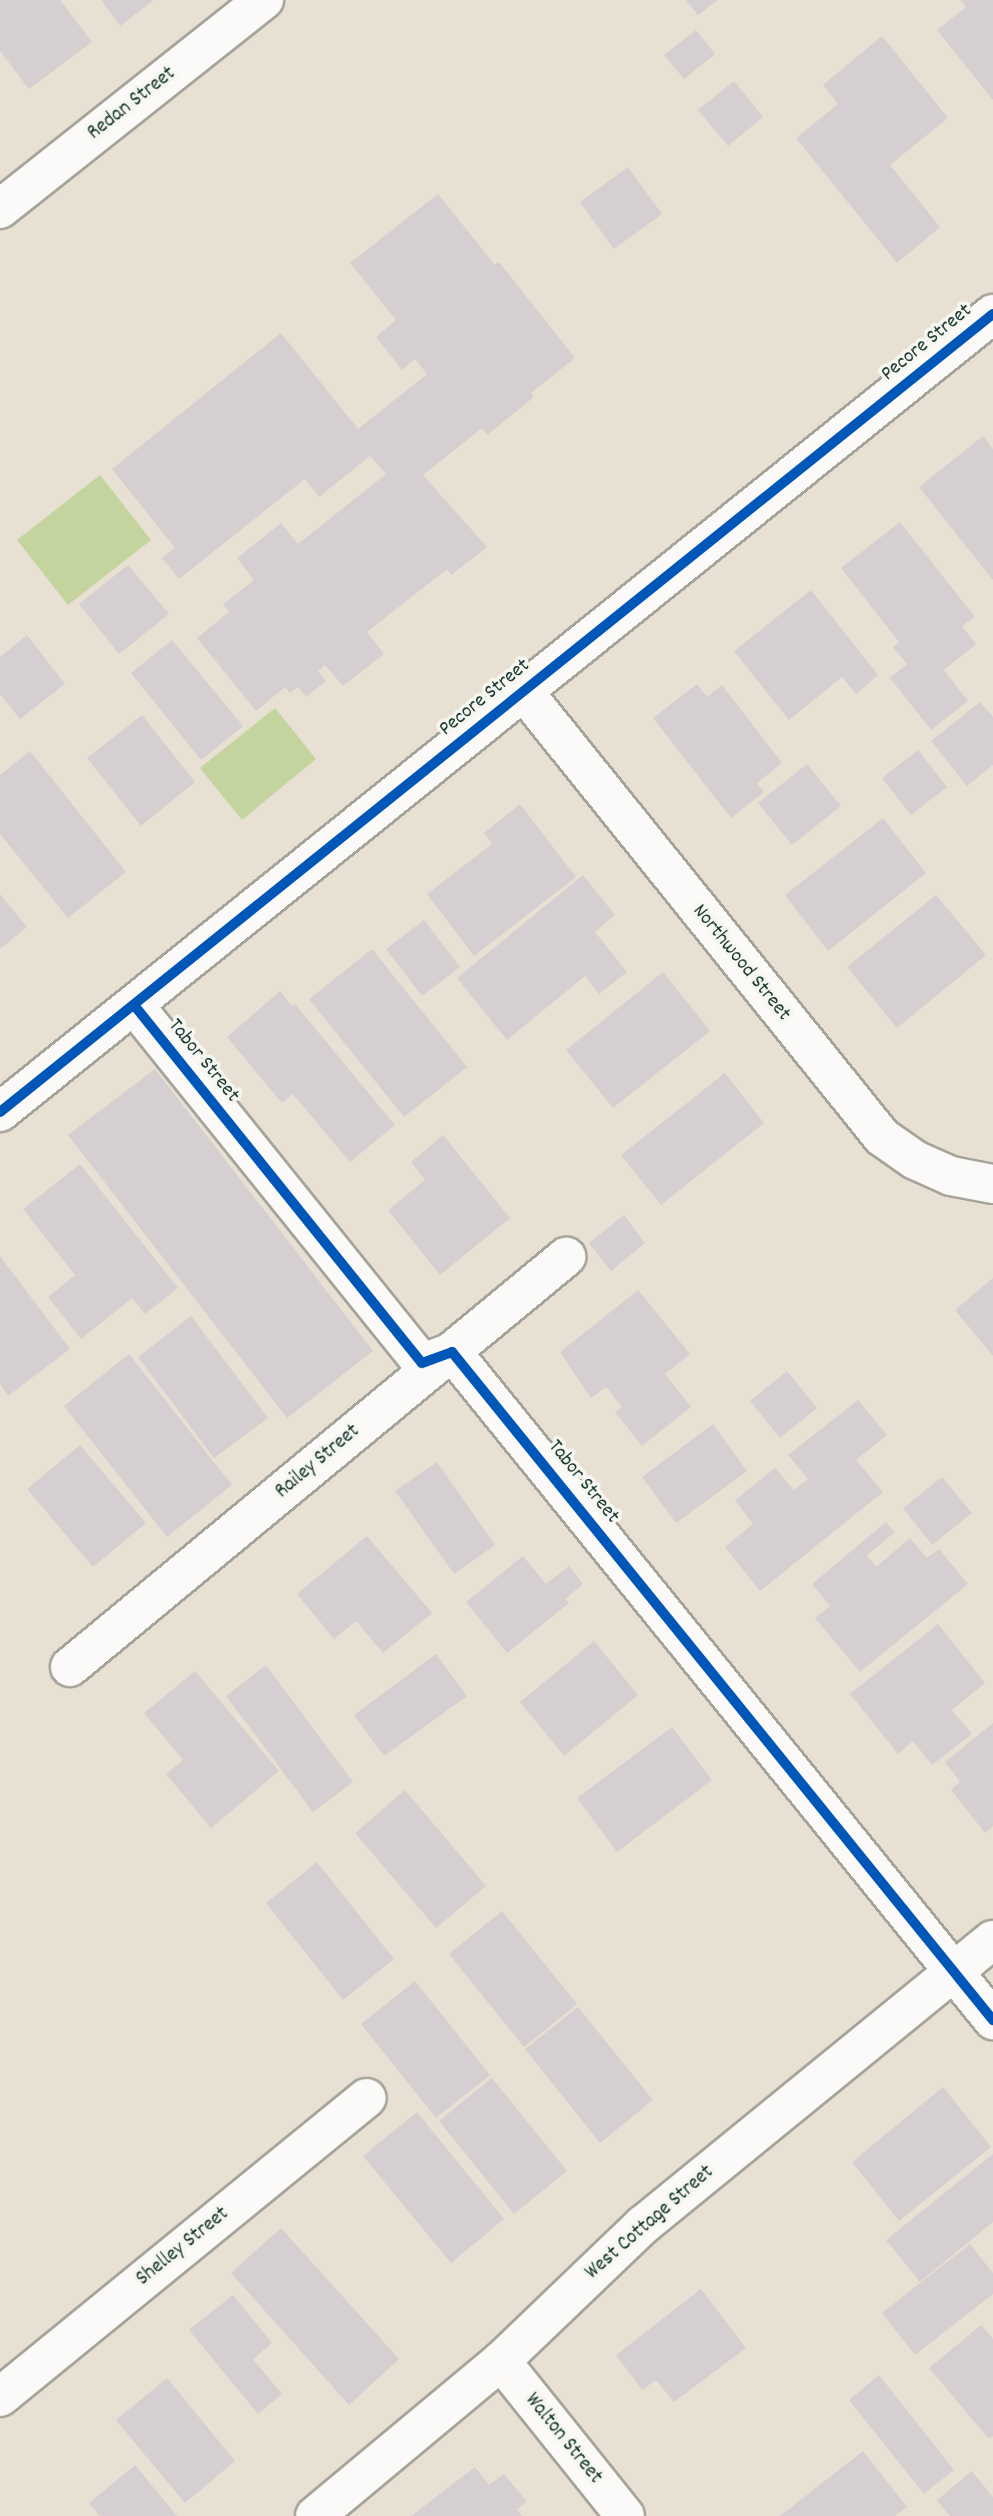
<!DOCTYPE html>
<html>
<head>
<meta charset="utf-8">
<style>
  body { margin:0 }
  #map { position:relative; width:993px; height:2516px; overflow:hidden; background:#e8e0d2; font-family:Dekko,sans-serif }
  div>[style] { position:absolute }
  .green>* { inset:0; background:#c3d49e }
  .building>* { inset:0; background:#d5cfd1 }
  .roads { filter:drop-shadow(2px 0 #a4a49a) drop-shadow(-2px 0 #a4a49a) drop-shadow(0 2px #a4a49a) drop-shadow(0 -2px #a4a49a) }
  .minor>* { height:38px; margin:-19px; padding:0 19px; transform-origin:19px; border-radius:19px; background:#fcfaf8 }
  .tertiary>* { height:38px; margin:-19px; padding:0 19px; transform-origin:19px; border-radius:19px; background:#fcfaf8 }
  .cycleway>* { height:10px; margin:-5px; padding:0 5px; transform-origin:5px; border-radius:5px; background:#0057b8 }
  span { translate:-50% -50%; white-space:nowrap; text-align:center; line-height:1.15; -webkit-text-stroke:7px #f6f6f2; paint-order:stroke }
  .street-label { font-size:21px; color:#1f3d34 }
</style>
</head>
<body>
<div id="map">
  <div class="green">
    <i style="clip-path:polygon(100px 475px,151px 540px,68px 605px,17px 540px)"></i>
    <i style="clip-path:polygon(275px 708px,316px 759px,242px 820px,200px 768px)"></i>
  </div>
  <div class="building">
    <i style="clip-path:polygon(0 0,60px 0,92px 42px,29px 89px,0 51px)"></i>
    <i style="clip-path:polygon(101px 0,154px 0,120px 26px)"></i>
    <i style="clip-path:polygon(686px 0,718px 0,698px 15px)"></i>
    <i style="clip-path:polygon(960px 0,993px 0,993px 100px,937px 30px,966px 7px)"></i>
    <i style="clip-path:polygon(696px 30px,715px 54px,684px 79px,664px 55px)"></i>
    <i style="clip-path:polygon(882px 36px,948px 118px,890px 165px,940px 227px,897px 263px,796px 138px,838px 104px,823px 85px)"></i>
    <i style="clip-path:polygon(734px 81px,763px 117px,728px 146px,698px 110px)"></i>
    <i style="clip-path:polygon(628px 167px,662px 214px,614px 249px,580px 202px)"></i>
    <i style="clip-path:polygon(438px 194px,495px 265px,499px 262px,575px 358px,531px 393px,534px 397px,487px 435px,482px 428px,423px 475px,487px 547px,451px 575px,447px 569px,367px 632px,384px 654px,343px 686px,325px 665px,318px 671px,326px 681px,306px 697px,298px 687px,290px 693px,285px 687px,256px 711px,197px 638px,229px 612px,223px 604px,254px 580px,237px 558px,281px 523px,298px 544px,386px 474px,370px 456px,319px 497px,305px 479px,179px 579px,162px 558px,175px 548px,112px 469px,281px 333px,358px 429px,427px 374px,415px 359px,402px 370px,376px 337px,396px 320px,350px 263px)"></i>
    <i style="clip-path:polygon(983px 436px,993px 449px,993px 580px,919px 487px)"></i>
    <i style="clip-path:polygon(900px 522px,975px 617px,962px 626px,976px 644px,944px 670px,968px 701px,931px 730px,890px 678px,907px 664px,893px 647px,899px 642px,841px 568px)"></i>
    <i style="clip-path:polygon(128px 565px,169px 614px,119px 654px,79px 604px)"></i>
    <i style="clip-path:polygon(811px 590px,878px 675px,856px 694px,842px 677px,789px 720px,734px 651px)"></i>
    <i style="clip-path:polygon(27px 635px,65px 684px,20px 719px,0 694px,0 657px)"></i>
    <i style="clip-path:polygon(172px 640px,243px 726px,201px 760px,131px 673px)"></i>
    <i style="clip-path:polygon(697px 684px,707px 697px,722px 685px,782px 763px,757px 783px,764px 792px,731px 818px,653px 718px)"></i>
    <i style="clip-path:polygon(980px 702px,993px 717px,993px 765px,967px 786px,931px 741px)"></i>
    <i style="clip-path:polygon(142px 715px,195px 782px,141px 826px,87px 758px)"></i>
    <i style="clip-path:polygon(918px 750px,947px 787px,911px 815px,882px 778px)"></i>
    <i style="clip-path:polygon(30px 751px,126px 872px,68px 918px,0 834px,0 775px)"></i>
    <i style="clip-path:polygon(807px 764px,841px 806px,792px 845px,758px 803px)"></i>
    <i style="clip-path:polygon(520px 804px,576px 877px,474px 956px,427px 894px,492px 844px,484px 833px)"></i>
    <i style="clip-path:polygon(883px 818px,926px 873px,828px 951px,785px 895px)"></i>
    <i style="clip-path:polygon(583px 875px,615px 915px,595px 932px,627px 972px,599px 994px,585px 976px,507px 1040px,457px 978px)"></i>
    <i style="clip-path:polygon(0 894px,27px 927px,0 949px)"></i>
    <i style="clip-path:polygon(936px 895px,986px 955px,897px 1028px,847px 967px)"></i>
    <i style="clip-path:polygon(424px 920px,460px 967px,422px 996px,386px 949px)"></i>
    <i style="clip-path:polygon(372px 949px,467px 1067px,404px 1117px,309px 999px)"></i>
    <i style="clip-path:polygon(663px 972px,710px 1031px,613px 1108px,566px 1050px)"></i>
    <i style="clip-path:polygon(280px 991px,292px 1006px,295px 1004px,395px 1125px,350px 1162px,293px 1094px,282px 1103px,227px 1037px)"></i>
    <i style="clip-path:polygon(155px 1069px,373px 1351px,287px 1418px,68px 1135px)"></i>
    <i style="clip-path:polygon(725px 1073px,764px 1123px,661px 1205px,621px 1155px)"></i>
    <i style="clip-path:polygon(443px 1135px,510px 1218px,440px 1275px,388px 1210px,425px 1180px,411px 1162px)"></i>
    <i style="clip-path:polygon(80px 1164px,178px 1288px,145px 1314px,132px 1298px,81px 1339px,48px 1297px,75px 1275px,23px 1209px)"></i>
    <i style="clip-path:polygon(624px 1215px,645px 1243px,611px 1271px,589px 1243px)"></i>
    <i style="clip-path:polygon(0 1256px,70px 1349px,8px 1396px,0 1384px)"></i>
    <i style="clip-path:polygon(993px 1278px,993px 1356px,955px 1310px)"></i>
    <i style="clip-path:polygon(638px 1290px,690px 1354px,665px 1374px,691px 1407px,642px 1446px,615px 1412px,622px 1407px,606px 1387px,591px 1398px,560px 1352px)"></i>
    <i style="clip-path:polygon(191px 1316px,268px 1418px,214px 1458px,138px 1357px)"></i>
    <i style="clip-path:polygon(129px 1354px,232px 1485px,167px 1537px,64px 1406px)"></i>
    <i style="clip-path:polygon(787px 1371px,817px 1408px,780px 1438px,750px 1401px)"></i>
    <i style="clip-path:polygon(858px 1400px,887px 1435px,856px 1460px,883px 1492px,760px 1591px,725px 1547px,753px 1524px,735px 1500px,775px 1468px,794px 1490px,808px 1479px,788px 1455px)"></i>
    <i style="clip-path:polygon(713px 1424px,747px 1471px,676px 1523px,642px 1477px)"></i>
    <i style="clip-path:polygon(80px 1445px,146px 1523px,93px 1567px,27px 1489px)"></i>
    <i style="clip-path:polygon(437px 1462px,495px 1545px,454px 1574px,395px 1491px)"></i>
    <i style="clip-path:polygon(942px 1477px,972px 1513px,932px 1545px,903px 1508px)"></i>
    <i style="clip-path:polygon(886px 1522px,895px 1532px,867px 1555px,876px 1567px,910px 1538px,927px 1558px,939px 1549px,968px 1584px,860px 1672px,815px 1618px,830px 1606px,812px 1584px)"></i>
    <i style="clip-path:polygon(367px 1536px,432px 1613px,383px 1653px,356px 1621px,334px 1639px,297px 1594px)"></i>
    <i style="clip-path:polygon(523px 1556px,546px 1584px,569px 1566px,583px 1584px,565px 1599px,569px 1603px,507px 1653px,466px 1602px)"></i>
    <i style="clip-path:polygon(938px 1624px,985px 1683px,952px 1710px,972px 1734px,932px 1765px,913px 1741px,898px 1754px,850px 1694px)"></i>
    <i style="clip-path:polygon(594px 1641px,638px 1695px,564px 1756px,520px 1702px)"></i>
    <i style="clip-path:polygon(436px 1654px,467px 1696px,384px 1756px,354px 1715px)"></i>
    <i style="clip-path:polygon(266px 1665px,353px 1782px,313px 1812px,226px 1696px)"></i>
    <i style="clip-path:polygon(195px 1671px,279px 1771px,211px 1828px,166px 1774px,183px 1760px,144px 1713px)"></i>
    <i style="clip-path:polygon(993px 1723px,993px 1826px,985px 1833px,951px 1790px,960px 1782px,945px 1762px)"></i>
    <i style="clip-path:polygon(672px 1727px,712px 1780px,617px 1852px,577px 1798px)"></i>
    <i style="clip-path:polygon(405px 1790px,486px 1886px,436px 1928px,355px 1833px)"></i>
    <i style="clip-path:polygon(317px 1862px,394px 1959px,343px 2000px,266px 1903px)"></i>
    <i style="clip-path:polygon(502px 1911px,577px 2004px,524px 2047px,449px 1954px)"></i>
    <i style="clip-path:polygon(415px 1981px,490px 2075px,436px 2118px,361px 2024px)"></i>
    <i style="clip-path:polygon(578px 2007px,653px 2100px,600px 2143px,525px 2049px)"></i>
    <i style="clip-path:polygon(492px 2078px,567px 2171px,514px 2214px,439px 2121px)"></i>
    <i style="clip-path:polygon(943px 2087px,991px 2147px,899px 2221px,852px 2162px)"></i>
    <i style="clip-path:polygon(417px 2112px,504px 2219px,451px 2263px,363px 2156px)"></i>
    <i style="clip-path:polygon(993px 2154px,993px 2222px,920px 2282px,886px 2240px)"></i>
    <i style="clip-path:polygon(281px 2228px,399px 2359px,349px 2405px,231px 2273px)"></i>
    <i style="clip-path:polygon(970px 2244px,993px 2273px,993px 2294px,915px 2355px,882px 2313px)"></i>
    <i style="clip-path:polygon(701px 2289px,746px 2348px,674px 2402px,656px 2380px,642px 2390px,616px 2355px)"></i>
    <i style="clip-path:polygon(233px 2295px,272px 2343px,253px 2359px,282px 2394px,258px 2414px,189px 2330px)"></i>
    <i style="clip-path:polygon(981px 2325px,993px 2339px,993px 2436px,989px 2439px,929px 2368px)"></i>
    <i style="clip-path:polygon(879px 2375px,954px 2470px,924px 2494px,849px 2400px)"></i>
    <i style="clip-path:polygon(167px 2378px,235px 2461px,185px 2503px,116px 2420px)"></i>
    <i style="clip-path:polygon(863px 2451px,907px 2507px,895px 2516px,780px 2516px)"></i>
    <i style="clip-path:polygon(135px 2465px,177px 2516px,100px 2516px,89px 2503px)"></i>
    <i style="clip-path:polygon(475px 2467px,489px 2485px,504px 2474px,527px 2502px,517px 2509px,522px 2516px,411px 2516px)"></i>
    <i style="clip-path:polygon(972px 2471px,993px 2497px,993px 2516px,950px 2516px,937px 2500px)"></i>
  </div>
  <div class="roads">
    <div class="minor">
      <i style="left:0;top:209px;width:337px;rotate:-38.4deg"></i>
      <i style="left:134px;top:1005px;width:459px;rotate:51.2deg"></i>
      <i style="left:422px;top:1363px;width:32px;rotate:-20deg"></i>
      <i style="left:452px;top:1352px;width:860px;rotate:51deg"></i>
      <i style="left:70px;top:1667px;width:644px;rotate:-39.58deg"></i>
      <i style="left:501px;top:2361px;width:198px;rotate:51.3deg"></i>
      <i style="left:0;top:2397px;width:473px;rotate:-39.2deg"></i>
      <i style="left:315px;top:2516px;width:242px;rotate:-39.8deg"></i>
      <i style="left:501px;top:2361px;width:197px;rotate:-43.8deg"></i>
      <i style="left:643px;top:2225px;width:451px;rotate:-39.2deg"></i>
    </div>
    <div class="tertiary">
      <i style="left:524px;top:692px;width:571px;rotate:51.18deg"></i>
      <i style="left:882px;top:1137px;width:40px;rotate:34.9deg"></i>
      <i style="left:915px;top:1160px;width:39px;rotate:24deg"></i>
      <i style="left:951px;top:1176px;width:43px;rotate:10.8deg"></i>
      <i style="left:0;top:1112px;width:1274px;rotate:-38.79deg"></i>
    </div>
  </div>
  <div class="cycleway">
    <i style="left:134px;top:1005px;width:459px;rotate:51.2deg"></i>
    <i style="left:422px;top:1363px;width:32px;rotate:-20deg"></i>
    <i style="left:452px;top:1352px;width:860px;rotate:51deg"></i>
    <i style="left:0;top:1112px;width:1274px;rotate:-38.79deg"></i>
  </div>
  <div class="street-label">
    <span style="left:132px;top:104px;rotate:-38deg">Redan Street</span>
    <span style="left:927px;top:343px;rotate:-39deg">Pecore Street</span>
    <span style="left:485px;top:698px;rotate:-39deg">Pecore Street</span>
    <span style="left:741px;top:963px;rotate:51deg">Northwood Street</span>
    <span style="left:203px;top:1061px;rotate:51deg">Tabor Street</span>
    <span style="left:318px;top:1462px;rotate:-40deg">Railey Street</span>
    <span style="left:583px;top:1482px;rotate:51deg">Tabor Street</span>
    <span style="left:650px;top:2223px;rotate:-41deg">West Cottage Street</span>
    <span style="left:183px;top:2247px;rotate:-39deg">Shelley Street</span>
    <span style="left:563px;top:2439px;rotate:51deg">Walton Street</span>
  </div>
</div>
</body>
</html>
